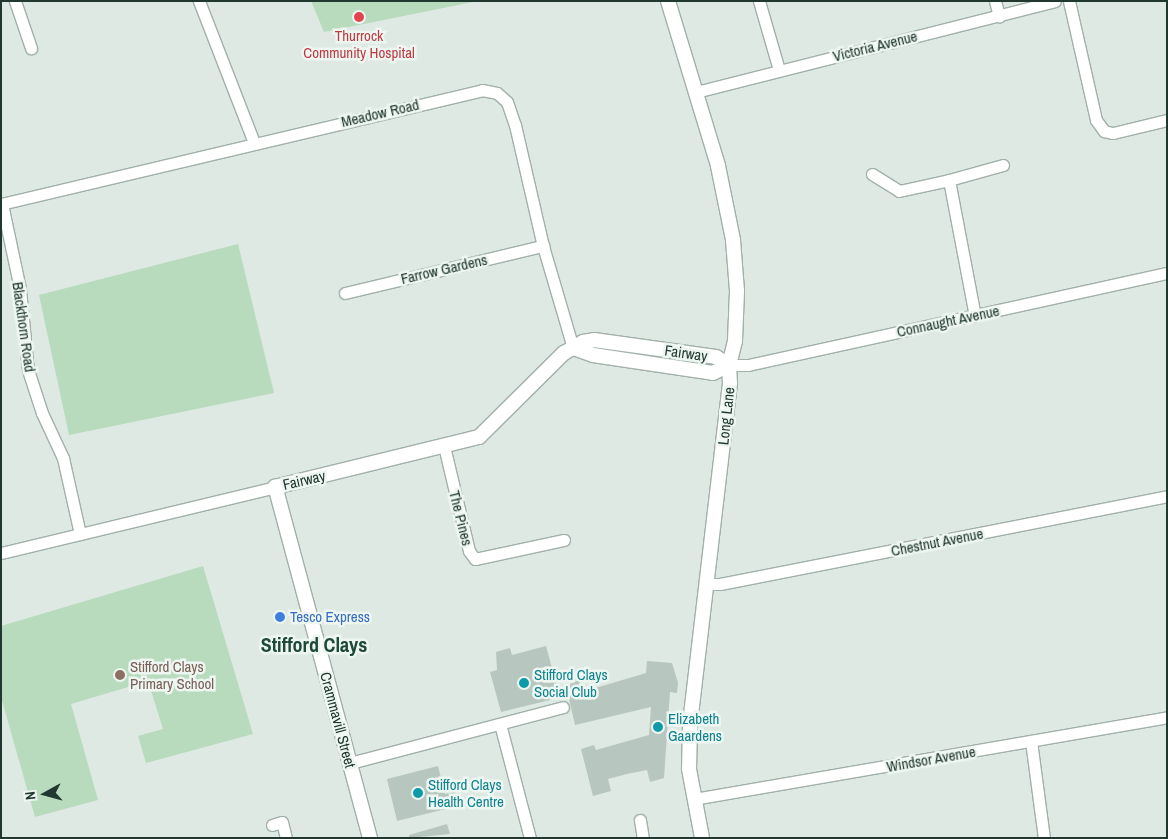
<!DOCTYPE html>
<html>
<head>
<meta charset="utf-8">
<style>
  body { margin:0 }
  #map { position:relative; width:1168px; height:839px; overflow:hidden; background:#dee9e3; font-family:"Archivo Narrow",sans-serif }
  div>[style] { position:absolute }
  .green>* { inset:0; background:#b8dabd }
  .building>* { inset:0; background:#b7c6bf }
  .roads { filter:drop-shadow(1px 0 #a1b0a9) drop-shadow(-1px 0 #a1b0a9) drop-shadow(0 1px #a1b0a9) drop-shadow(0 -1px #a1b0a9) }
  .minor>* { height:11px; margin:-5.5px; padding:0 5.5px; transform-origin:5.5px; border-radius:5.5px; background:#fff }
  .tertiary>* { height:14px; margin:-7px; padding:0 7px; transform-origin:7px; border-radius:7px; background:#fff }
  .dots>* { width:14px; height:14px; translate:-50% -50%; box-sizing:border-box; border:2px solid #eef6f1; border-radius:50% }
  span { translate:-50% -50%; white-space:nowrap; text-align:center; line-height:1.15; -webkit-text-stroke:5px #eef6f1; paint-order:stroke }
  .health-label { font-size:15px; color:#be3a42 }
  .street-label { font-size:15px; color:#20382f }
  .shop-label { font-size:15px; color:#366cbe }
  .left { translate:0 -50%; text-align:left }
  .education-label { font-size:15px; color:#785e54 }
  .culture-label { font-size:15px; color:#0d838f }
  .district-label { font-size:20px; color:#1e483a; font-weight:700 }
  .frame { position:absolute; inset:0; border:2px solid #20382f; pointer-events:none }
  .north { position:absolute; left:20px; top:769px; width:50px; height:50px; -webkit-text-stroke:4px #eef6f1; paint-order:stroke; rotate:263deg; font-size:14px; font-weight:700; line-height:20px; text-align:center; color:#20382f }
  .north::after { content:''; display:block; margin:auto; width:18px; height:22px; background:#20382f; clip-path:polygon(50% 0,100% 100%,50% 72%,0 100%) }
</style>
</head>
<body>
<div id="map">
  <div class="green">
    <i style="clip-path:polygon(311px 1px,478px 1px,324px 32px)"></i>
    <i style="clip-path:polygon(238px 244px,274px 393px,69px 435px,39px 295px)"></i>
    <i style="clip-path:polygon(203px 566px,253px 734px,146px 763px,138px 736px,163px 729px,148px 681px,71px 704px,98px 800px,35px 817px,1px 697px,1px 626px)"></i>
  </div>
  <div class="building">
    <i style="clip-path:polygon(546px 646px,559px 694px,549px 697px,550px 700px,501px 712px,490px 672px,497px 670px,496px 652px,510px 648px,512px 655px)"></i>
    <i style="clip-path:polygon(647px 661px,672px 663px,678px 683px,677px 693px,670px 692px,664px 778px,650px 782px,647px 770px,627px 774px,608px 779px,611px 791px,593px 796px,581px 749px,594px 745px,596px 750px,649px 735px,651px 707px,575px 725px,566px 686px,579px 680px,582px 692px,646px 673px)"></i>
    <i style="clip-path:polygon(438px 766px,445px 794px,455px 792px,458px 806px,397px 821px,387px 779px)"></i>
    <i style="clip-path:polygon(447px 824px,450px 834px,409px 838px,409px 835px)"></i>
  </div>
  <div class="roads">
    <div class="minor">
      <i style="left:15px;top:1px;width:50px;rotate:71.2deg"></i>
      <i style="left:199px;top:1px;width:152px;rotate:68.8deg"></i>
      <i style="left:759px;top:1px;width:72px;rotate:73.8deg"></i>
      <i style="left:995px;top:1px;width:16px;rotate:75deg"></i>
      <i style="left:1069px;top:1px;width:122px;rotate:77.2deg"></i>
      <i style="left:1096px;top:120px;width:14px;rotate:54deg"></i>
      <i style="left:1104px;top:131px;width:9px;rotate:13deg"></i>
      <i style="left:1113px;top:133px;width:56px;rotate:-13.5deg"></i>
      <i style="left:696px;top:92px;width:370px;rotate:-14.2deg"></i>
      <i style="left:872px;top:174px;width:32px;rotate:32deg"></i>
      <i style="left:899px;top:191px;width:51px;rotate:-12.4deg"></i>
      <i style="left:949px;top:180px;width:138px;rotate:79.2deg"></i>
      <i style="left:949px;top:180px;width:56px;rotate:-15.5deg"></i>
      <i style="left:1px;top:204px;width:494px;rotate:-13.3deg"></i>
      <i style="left:482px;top:90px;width:15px;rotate:11deg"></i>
      <i style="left:497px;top:93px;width:13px;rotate:42deg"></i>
      <i style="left:507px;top:102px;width:24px;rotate:71deg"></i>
      <i style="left:515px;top:125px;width:124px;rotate:77deg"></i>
      <i style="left:543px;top:246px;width:106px;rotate:73.6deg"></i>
      <i style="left:2px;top:204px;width:87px;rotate:78deg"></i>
      <i style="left:20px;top:289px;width:81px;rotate:84.4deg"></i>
      <i style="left:28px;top:370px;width:45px;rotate:72deg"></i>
      <i style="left:42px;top:413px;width:50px;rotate:65deg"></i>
      <i style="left:63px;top:458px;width:78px;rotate:77.4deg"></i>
      <i style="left:345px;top:293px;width:204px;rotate:-13.4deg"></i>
      <i style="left:729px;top:365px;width:19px"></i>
      <i style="left:748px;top:365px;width:429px;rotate:-12.4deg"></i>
      <i style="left:444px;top:446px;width:108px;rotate:76.6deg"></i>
      <i style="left:469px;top:551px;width:10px;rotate:53deg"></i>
      <i style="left:475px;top:559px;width:91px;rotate:-12.1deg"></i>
      <i style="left:1px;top:553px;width:282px;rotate:-13.5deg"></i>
      <i style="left:706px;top:584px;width:14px"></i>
      <i style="left:720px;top:584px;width:456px;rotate:-11.1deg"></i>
      <i style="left:500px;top:724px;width:118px;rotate:75.3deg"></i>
      <i style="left:1031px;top:741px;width:98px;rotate:82.4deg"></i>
      <i style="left:350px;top:763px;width:220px;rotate:-14.7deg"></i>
      <i style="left:694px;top:799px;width:480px;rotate:-9.8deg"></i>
      <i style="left:640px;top:820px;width:18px;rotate:81deg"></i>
      <i style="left:272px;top:825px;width:10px;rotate:-17deg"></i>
      <i style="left:282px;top:822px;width:16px;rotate:76deg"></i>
    </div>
    <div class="tertiary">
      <i style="left:668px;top:1px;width:172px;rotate:73.1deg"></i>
      <i style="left:718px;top:166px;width:76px;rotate:78.5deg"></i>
      <i style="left:733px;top:240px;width:51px;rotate:85.5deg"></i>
      <i style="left:737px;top:291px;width:50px;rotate:92.3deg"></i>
      <i style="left:735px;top:341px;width:25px;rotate:104deg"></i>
      <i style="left:729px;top:365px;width:18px;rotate:87deg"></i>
      <i style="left:730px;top:383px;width:345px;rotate:96.7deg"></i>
      <i style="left:690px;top:726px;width:43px;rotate:91.3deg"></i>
      <i style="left:689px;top:769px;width:70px;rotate:79.3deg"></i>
      <i style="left:573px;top:348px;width:21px;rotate:19deg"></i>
      <i style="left:593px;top:355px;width:121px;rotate:8.5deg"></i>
      <i style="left:713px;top:373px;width:18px;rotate:-27deg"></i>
      <i style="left:370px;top:838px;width:364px;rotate:-105.1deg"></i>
      <i style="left:275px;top:487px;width:210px;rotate:-13.8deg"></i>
      <i style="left:479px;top:437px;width:120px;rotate:-44.7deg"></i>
      <i style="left:564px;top:353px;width:22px;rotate:-30deg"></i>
      <i style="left:583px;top:342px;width:11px;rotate:-10deg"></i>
      <i style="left:594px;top:340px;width:123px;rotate:7.9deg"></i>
      <i style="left:716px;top:357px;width:15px;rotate:32deg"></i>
    </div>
  </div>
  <div class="dots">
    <i style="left:359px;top:17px;background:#e0444e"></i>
    <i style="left:280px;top:617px;background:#3f7fe0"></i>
    <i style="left:120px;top:675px;background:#8d6e63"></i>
    <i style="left:524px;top:683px;background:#0f9aa8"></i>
    <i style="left:658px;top:727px;background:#0f9aa8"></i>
    <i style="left:418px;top:793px;background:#0f9aa8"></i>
  </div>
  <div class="health-label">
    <span style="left:359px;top:44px">Thurrock<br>Community Hospital</span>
  </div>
  <div class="street-label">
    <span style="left:875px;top:46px;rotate:-14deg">Victoria Avenue</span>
    <span style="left:380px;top:113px;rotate:-13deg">Meadow Road</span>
    <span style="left:444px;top:269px;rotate:-13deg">Farrow Gardens</span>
    <span style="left:948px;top:321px;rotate:-12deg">Connaught Avenue</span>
    <span style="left:24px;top:327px;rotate:82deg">Blackthorn Road</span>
    <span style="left:686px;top:353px;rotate:8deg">Fairway</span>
    <span style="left:726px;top:416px;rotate:-84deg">Long Lane</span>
    <span style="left:304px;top:480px;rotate:-13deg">Fairway</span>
    <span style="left:461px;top:518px;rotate:76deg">The Pines</span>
    <span style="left:937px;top:542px;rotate:-11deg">Chestnut Avenue</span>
    <span style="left:338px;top:720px;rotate:75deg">Crammavill Street</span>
    <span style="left:931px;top:759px;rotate:-10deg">Windsor Avenue</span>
  </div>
  <div class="shop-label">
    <span class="left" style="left:290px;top:617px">Tesco Express</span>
  </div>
  <div class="education-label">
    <span class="left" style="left:130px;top:675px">Stifford Clays<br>Primary School</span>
  </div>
  <div class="culture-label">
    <span class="left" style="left:534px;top:683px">Stifford Clays<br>Social Club</span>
    <span class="left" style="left:668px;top:727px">Elizabeth<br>Gaardens</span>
    <span class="left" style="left:428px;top:793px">Stifford Clays<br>Health Centre</span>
  </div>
  <div class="district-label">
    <span style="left:314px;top:644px">Stifford Clays</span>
  </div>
  <div class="frame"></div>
  <div class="north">N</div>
</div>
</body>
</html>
